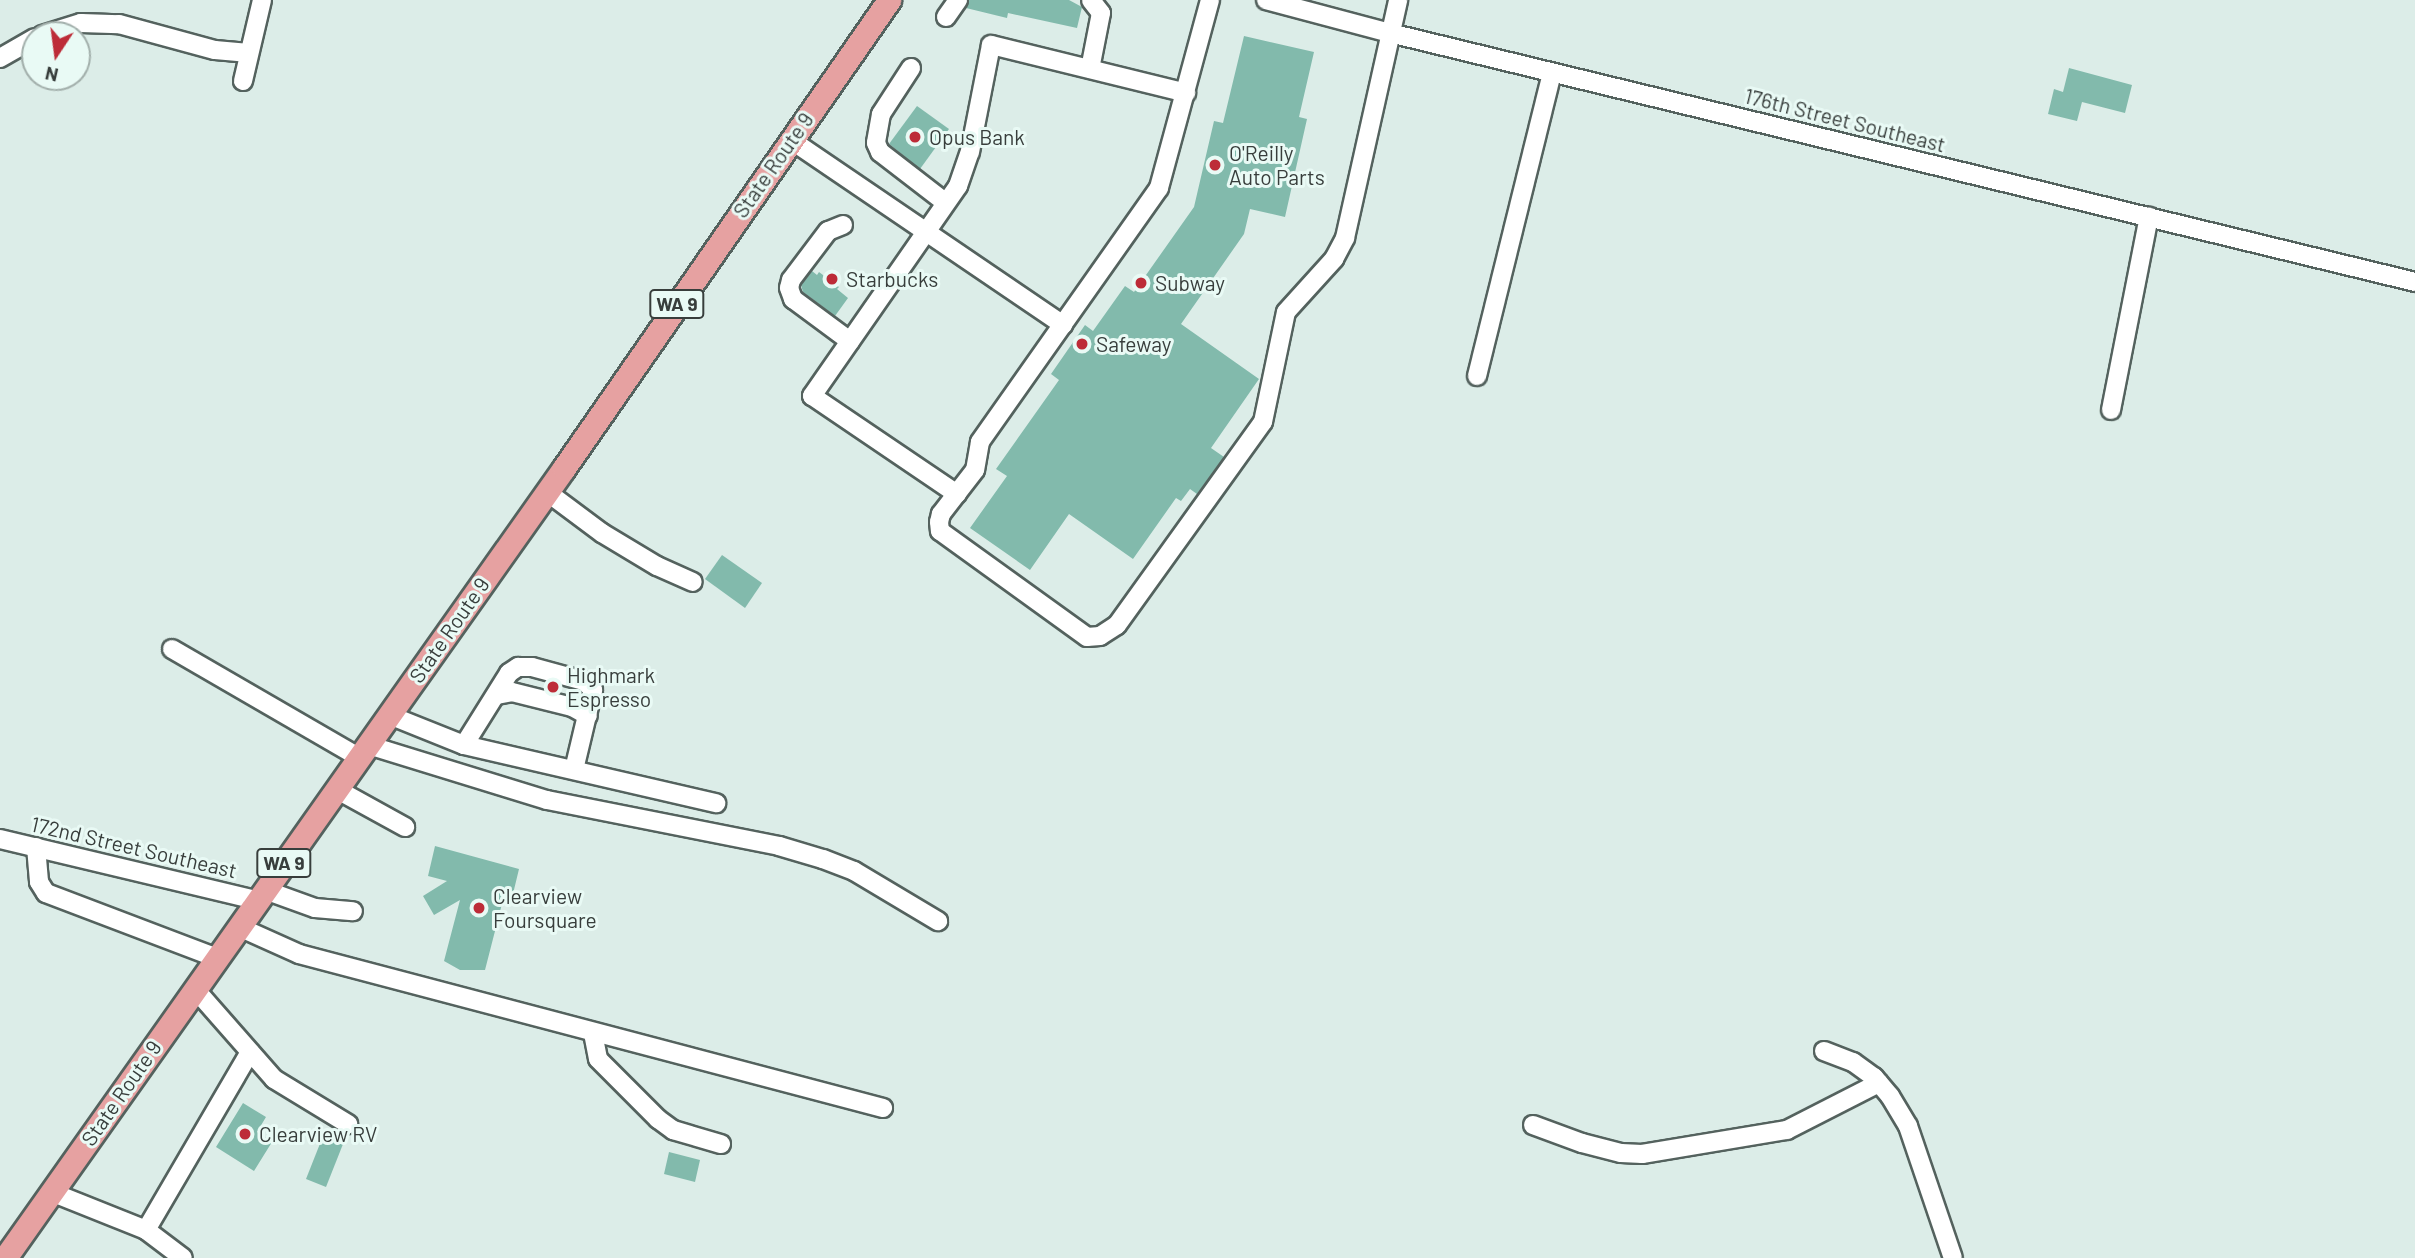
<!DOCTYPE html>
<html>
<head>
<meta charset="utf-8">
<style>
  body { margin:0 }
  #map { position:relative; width:2415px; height:1258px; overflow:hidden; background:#dcede8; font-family:Barlow,sans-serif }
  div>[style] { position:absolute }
  .building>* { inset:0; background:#82baac }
  .roads { filter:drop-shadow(2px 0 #54625e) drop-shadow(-2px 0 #54625e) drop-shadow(0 2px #54625e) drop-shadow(0 -2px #54625e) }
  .minor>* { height:18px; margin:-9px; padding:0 9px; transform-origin:9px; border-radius:9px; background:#fff }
  .major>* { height:23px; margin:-11.5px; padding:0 11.5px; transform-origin:11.5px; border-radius:11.5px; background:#e6a1a1 }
  .dots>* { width:19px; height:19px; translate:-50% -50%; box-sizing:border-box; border:4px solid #e9faf5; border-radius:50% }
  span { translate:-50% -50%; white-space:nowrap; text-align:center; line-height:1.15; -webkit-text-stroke:6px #e9faf5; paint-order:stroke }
  .shield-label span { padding:2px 5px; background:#e9faf5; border:2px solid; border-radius:5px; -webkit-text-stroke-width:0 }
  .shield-label { font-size:19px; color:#383e3c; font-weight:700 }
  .street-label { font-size:21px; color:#383e3c }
  .poi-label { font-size:21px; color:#383e3c }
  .left { translate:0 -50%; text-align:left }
  .north { position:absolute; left:21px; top:21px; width:70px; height:70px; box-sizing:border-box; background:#e9faf5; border:2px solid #a2afab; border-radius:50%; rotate:193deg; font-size:19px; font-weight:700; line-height:28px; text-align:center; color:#383e3c }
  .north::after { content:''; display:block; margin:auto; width:24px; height:32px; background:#bd2c38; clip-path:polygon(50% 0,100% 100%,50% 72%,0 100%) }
</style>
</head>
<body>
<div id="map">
  <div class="building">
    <i style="clip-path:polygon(969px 0,1069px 0,1082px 7px,1077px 28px,1008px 13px,1007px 18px,966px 8px)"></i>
    <i style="clip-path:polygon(1244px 36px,1314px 52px,1299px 117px,1307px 119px,1285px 217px,1250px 209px,1244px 234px,1181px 324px,1259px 379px,1211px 448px,1224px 457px,1197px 494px,1190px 489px,1181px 501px,1176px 498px,1133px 559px,1069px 514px,1030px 570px,970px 528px,1007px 476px,996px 469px,1059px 380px,1051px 374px,1085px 325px,1093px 331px,1125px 286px,1134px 292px,1194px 207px,1214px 121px,1223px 123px)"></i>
    <i style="clip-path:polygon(2069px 68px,2132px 85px,2125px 113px,2082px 102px,2077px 121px,2048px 114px,2054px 89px,2063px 92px)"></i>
    <i style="clip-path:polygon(917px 106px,949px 129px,920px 169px,889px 144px)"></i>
    <i style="clip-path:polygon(812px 271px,817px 275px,819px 272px,839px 287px,837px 289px,848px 298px,835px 316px,803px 292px,801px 285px)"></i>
    <i style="clip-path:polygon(722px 555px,762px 583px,745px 608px,705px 579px)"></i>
    <i style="clip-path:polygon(435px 846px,519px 869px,512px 898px,504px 896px,485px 970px,460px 970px,444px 961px,460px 900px,434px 915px,423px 896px,447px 881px,428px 876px)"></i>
    <i style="clip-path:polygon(243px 1103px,266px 1117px,257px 1132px,272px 1142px,254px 1171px,216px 1147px)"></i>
    <i style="clip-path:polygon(325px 1131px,345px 1139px,326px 1187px,306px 1179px)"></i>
    <i style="clip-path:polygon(669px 1152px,700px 1160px,695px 1182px,664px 1174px)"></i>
  </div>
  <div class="roads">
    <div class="minor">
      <i style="left:1210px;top:0;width:195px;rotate:105.2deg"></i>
      <i style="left:1159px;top:188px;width:311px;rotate:125.2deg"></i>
      <i style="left:980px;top:442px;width:28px;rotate:100deg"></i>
      <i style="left:975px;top:470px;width:56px;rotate:127.7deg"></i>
      <i style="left:941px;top:514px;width:8px;rotate:104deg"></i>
      <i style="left:939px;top:522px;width:9px;rotate:84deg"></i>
      <i style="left:940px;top:531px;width:181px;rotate:35.8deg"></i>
      <i style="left:1087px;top:637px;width:13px;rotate:-4deg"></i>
      <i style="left:1100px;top:636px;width:20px;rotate:-33deg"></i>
      <i style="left:1117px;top:625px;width:250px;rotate:-54.3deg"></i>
      <i style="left:1263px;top:422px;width:112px;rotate:-78.2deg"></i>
      <i style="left:1286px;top:312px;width:72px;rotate:-47.8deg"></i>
      <i style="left:1334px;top:259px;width:24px;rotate:-62deg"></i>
      <i style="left:1345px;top:238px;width:244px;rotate:-77.4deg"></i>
      <i style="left:1266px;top:0;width:128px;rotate:14.9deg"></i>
      <i style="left:1390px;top:33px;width:1055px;rotate:13.65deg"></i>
      <i style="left:946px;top:17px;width:21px;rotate:-55deg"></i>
      <i style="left:42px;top:35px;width:41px;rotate:-17.1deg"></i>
      <i style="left:81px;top:23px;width:38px;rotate:2deg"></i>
      <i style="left:119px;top:24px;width:99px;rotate:15.2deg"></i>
      <i style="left:215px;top:50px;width:34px;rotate:5deg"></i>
      <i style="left:0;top:58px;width:40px;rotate:-29.7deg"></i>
      <i style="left:911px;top:68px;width:55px;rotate:123.1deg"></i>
      <i style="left:881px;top:114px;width:29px;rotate:100deg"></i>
      <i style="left:876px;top:143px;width:10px;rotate:66deg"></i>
      <i style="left:880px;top:152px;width:82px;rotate:37.6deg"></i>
      <i style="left:1090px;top:69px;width:57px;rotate:-78.9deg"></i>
      <i style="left:1101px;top:13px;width:16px;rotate:-128deg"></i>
      <i style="left:243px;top:81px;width:83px;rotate:-76.8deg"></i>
      <i style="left:791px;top:140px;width:329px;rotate:34.2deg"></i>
      <i style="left:843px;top:225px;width:16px;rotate:158deg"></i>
      <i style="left:828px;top:231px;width:61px;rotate:127.1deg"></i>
      <i style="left:791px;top:280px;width:8px;rotate:104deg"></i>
      <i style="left:789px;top:288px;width:12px;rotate:70deg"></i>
      <i style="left:793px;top:299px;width:71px;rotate:36.4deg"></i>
      <i style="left:1477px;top:376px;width:312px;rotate:-76.1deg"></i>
      <i style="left:2111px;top:410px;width:197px;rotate:-78.9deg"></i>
      <i style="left:547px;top:492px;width:69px;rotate:36.7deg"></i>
      <i style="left:602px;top:533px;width:64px;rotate:31deg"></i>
      <i style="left:657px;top:566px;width:39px;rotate:24deg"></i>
      <i style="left:957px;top:494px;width:175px;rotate:-145.9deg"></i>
      <i style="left:812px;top:396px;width:256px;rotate:-55.2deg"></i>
      <i style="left:958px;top:186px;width:36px;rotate:-71deg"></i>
      <i style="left:970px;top:152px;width:109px;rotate:-78.9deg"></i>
      <i style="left:991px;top:45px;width:201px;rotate:13.8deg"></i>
      <i style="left:172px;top:649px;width:215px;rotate:30.1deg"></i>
      <i style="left:497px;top:695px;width:15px;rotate:-11deg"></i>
      <i style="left:512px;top:692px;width:62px;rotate:14deg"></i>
      <i style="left:572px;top:707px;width:18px;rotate:29deg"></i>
      <i style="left:389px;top:715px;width:81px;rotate:21.8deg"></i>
      <i style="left:464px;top:745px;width:259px;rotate:13deg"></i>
      <i style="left:368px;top:745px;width:187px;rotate:17.1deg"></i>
      <i style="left:547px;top:800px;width:237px;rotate:11.2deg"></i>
      <i style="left:779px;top:846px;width:46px;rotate:16.5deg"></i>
      <i style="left:823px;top:859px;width:33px;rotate:21deg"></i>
      <i style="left:854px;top:871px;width:98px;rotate:30.8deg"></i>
      <i style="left:464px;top:745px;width:85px;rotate:-58deg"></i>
      <i style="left:509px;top:673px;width:11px;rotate:-34deg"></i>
      <i style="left:518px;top:667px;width:14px"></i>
      <i style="left:532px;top:667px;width:54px;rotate:15.1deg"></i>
      <i style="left:584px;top:681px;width:13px;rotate:45deg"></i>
      <i style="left:593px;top:690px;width:82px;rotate:103.4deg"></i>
      <i style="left:336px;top:789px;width:79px;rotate:28.8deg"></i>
      <i style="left:0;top:839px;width:264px;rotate:13.4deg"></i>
      <i style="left:36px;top:847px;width:35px;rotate:85deg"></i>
      <i style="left:39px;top:882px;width:13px;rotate:58deg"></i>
      <i style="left:46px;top:893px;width:183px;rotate:20.8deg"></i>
      <i style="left:265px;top:890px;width:53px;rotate:19.8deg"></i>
      <i style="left:315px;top:908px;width:38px;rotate:5deg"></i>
      <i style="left:239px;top:927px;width:66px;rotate:24.2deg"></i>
      <i style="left:299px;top:954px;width:604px;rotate:14.77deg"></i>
      <i style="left:195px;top:989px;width:120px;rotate:48.7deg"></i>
      <i style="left:274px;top:1079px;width:87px;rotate:31.3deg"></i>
      <i style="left:593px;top:1033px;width:26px;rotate:79deg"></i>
      <i style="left:598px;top:1059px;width:85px;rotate:45deg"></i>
      <i style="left:658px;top:1119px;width:19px;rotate:36deg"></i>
      <i style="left:673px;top:1130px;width:50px;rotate:16.3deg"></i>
      <i style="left:1824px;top:1051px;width:31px;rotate:21deg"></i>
      <i style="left:1853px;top:1062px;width:26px;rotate:36deg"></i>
      <i style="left:1874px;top:1077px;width:25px;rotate:50deg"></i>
      <i style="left:1890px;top:1096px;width:35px;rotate:59deg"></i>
      <i style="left:1908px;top:1126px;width:139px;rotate:71.2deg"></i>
      <i style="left:1533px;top:1125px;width:52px;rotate:20.2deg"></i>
      <i style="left:1582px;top:1143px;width:40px;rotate:14.4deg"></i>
      <i style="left:1621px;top:1153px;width:21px;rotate:3deg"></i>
      <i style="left:1642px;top:1154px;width:147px;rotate:-9.4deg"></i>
      <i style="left:1787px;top:1130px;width:103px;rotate:-27.1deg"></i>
      <i style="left:51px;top:1192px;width:102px;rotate:21.8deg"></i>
      <i style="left:146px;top:1230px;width:206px;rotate:-59.7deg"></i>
      <i style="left:146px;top:1230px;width:46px;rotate:37.1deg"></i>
    </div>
    <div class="major">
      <i style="left:5px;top:1258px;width:968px;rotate:-54.72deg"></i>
      <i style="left:564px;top:468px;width:570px;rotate:-55.22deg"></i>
    </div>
  </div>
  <div class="dots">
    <i style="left:915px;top:137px;background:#bd2c38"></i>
    <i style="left:1215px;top:165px;background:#bd2c38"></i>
    <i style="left:832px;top:279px;background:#bd2c38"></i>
    <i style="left:1141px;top:283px;background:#bd2c38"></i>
    <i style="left:1082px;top:344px;background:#bd2c38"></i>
    <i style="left:553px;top:687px;background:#bd2c38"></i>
    <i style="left:479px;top:908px;background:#bd2c38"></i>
    <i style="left:245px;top:1134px;background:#bd2c38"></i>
  </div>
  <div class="shield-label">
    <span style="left:677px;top:304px">WA 9</span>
    <span style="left:284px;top:863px">WA 9</span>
  </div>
  <div class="street-label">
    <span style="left:1845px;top:120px;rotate:14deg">176th Street Southeast</span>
    <span style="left:773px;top:165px;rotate:-55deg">State Route 9</span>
    <span style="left:449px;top:630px;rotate:-55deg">State Route 9</span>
    <span style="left:134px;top:847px;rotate:13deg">172nd Street Southeast</span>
    <span style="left:121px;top:1093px;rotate:-55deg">State Route 9</span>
  </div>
  <div class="poi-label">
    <span class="left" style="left:929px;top:137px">Opus Bank</span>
    <span class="left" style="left:1229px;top:165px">O'Reilly<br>Auto Parts</span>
    <span class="left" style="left:846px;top:279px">Starbucks</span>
    <span class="left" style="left:1155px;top:283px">Subway</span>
    <span class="left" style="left:1096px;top:344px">Safeway</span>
    <span class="left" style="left:567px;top:687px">Highmark<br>Espresso</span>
    <span class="left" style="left:493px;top:908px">Clearview<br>Foursquare</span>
    <span class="left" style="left:259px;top:1134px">Clearview RV</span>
  </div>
  <div class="north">N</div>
</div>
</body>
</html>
